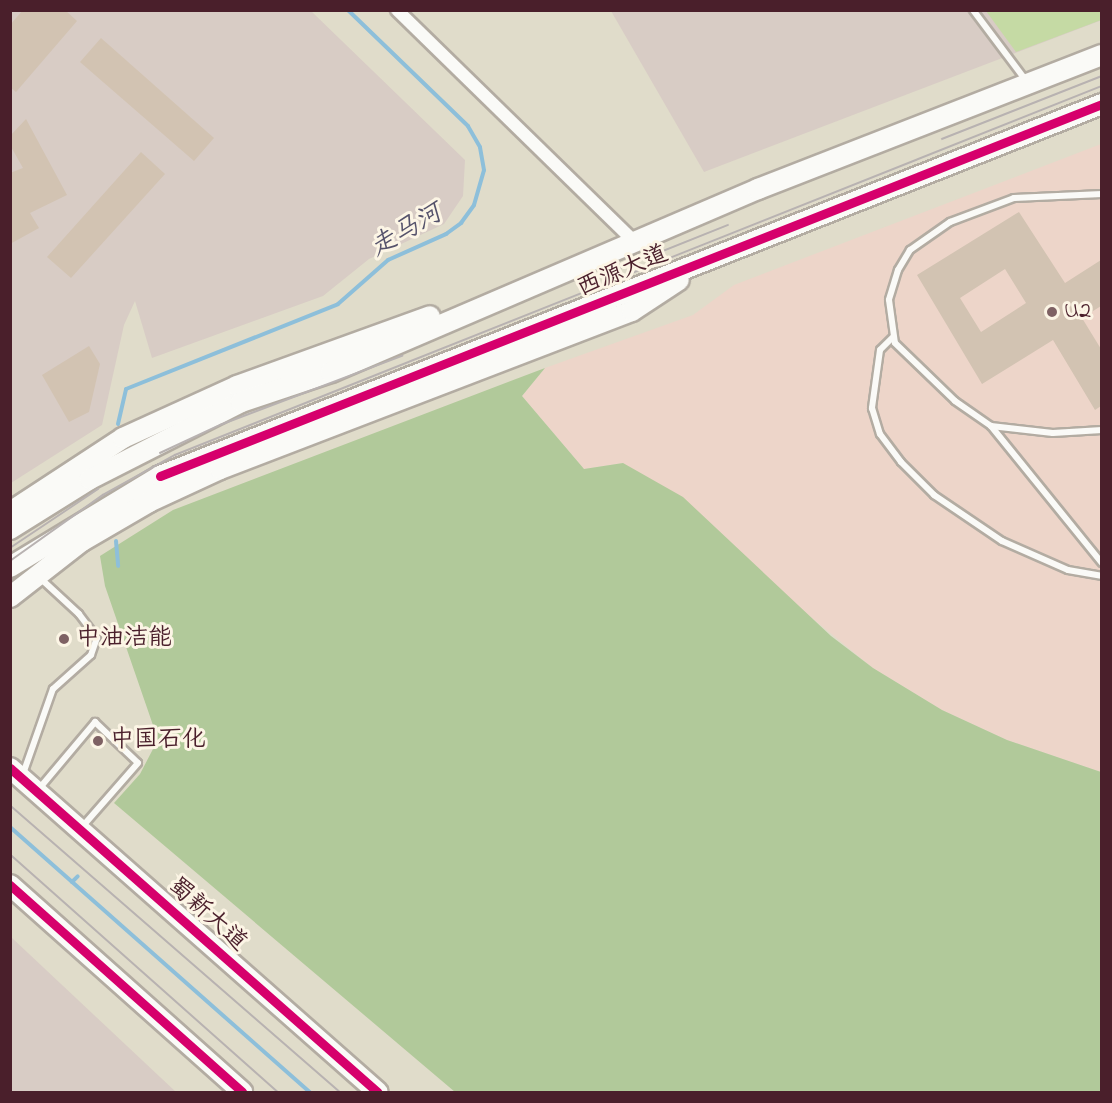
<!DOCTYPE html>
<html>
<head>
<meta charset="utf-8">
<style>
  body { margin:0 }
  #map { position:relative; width:1112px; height:1103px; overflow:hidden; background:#e0dcca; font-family:"Indie Flower","LXGW WenKai TC",sans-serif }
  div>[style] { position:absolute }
  .built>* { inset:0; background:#edd5c9 }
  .industrial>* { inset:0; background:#d8ccc5 }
  .green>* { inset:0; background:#c5daa4 }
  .forest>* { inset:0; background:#b1c99a }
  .stream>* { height:4px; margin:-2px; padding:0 2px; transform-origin:2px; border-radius:2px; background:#8dbfda }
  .building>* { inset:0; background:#d2c3b2 }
  .roads { filter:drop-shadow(2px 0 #b3aca2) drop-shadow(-2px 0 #b3aca2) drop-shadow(0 2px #b3aca2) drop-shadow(0 -2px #b3aca2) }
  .service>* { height:6px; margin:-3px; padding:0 3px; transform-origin:3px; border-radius:3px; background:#fafaf7 }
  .minor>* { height:12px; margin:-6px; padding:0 6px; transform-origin:6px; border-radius:6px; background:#fafaf7 }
  .primary>* { height:20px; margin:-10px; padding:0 10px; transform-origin:10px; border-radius:10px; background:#fafaf7 }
  .trunk>* { height:20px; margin:-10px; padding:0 10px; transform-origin:10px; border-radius:10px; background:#fafaf7 }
  .tram>* { height:1.5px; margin:-0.75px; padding:0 0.75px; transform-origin:0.75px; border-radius:0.75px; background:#b8b2b1 }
  .cycleway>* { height:9px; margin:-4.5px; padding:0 4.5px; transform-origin:4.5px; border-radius:4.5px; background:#d6006c }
  .dots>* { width:16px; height:16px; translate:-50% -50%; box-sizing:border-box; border:3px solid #fcf5e5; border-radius:50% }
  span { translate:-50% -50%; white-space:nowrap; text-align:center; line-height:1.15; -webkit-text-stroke:6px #fcf5e5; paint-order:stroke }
  .street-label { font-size:24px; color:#4a1f2b }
  .poi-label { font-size:24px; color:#4a1f2b }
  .left { translate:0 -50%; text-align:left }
  .water-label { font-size:26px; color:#55526b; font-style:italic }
  .frame { position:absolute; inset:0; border:12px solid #4a1f2b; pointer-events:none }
</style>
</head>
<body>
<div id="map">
  <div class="built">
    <i style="clip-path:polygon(1101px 144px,1101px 772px,1007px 740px,942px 710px,873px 668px,623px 463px,584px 469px,522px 396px,545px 368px,693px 315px,734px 285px)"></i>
  </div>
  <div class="industrial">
    <i style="clip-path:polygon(1101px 10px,1102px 20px,704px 172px,611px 11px)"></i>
    <i style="clip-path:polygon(11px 11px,311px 11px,465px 160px,463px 196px,444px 224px,369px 259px,323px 296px,152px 358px,135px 301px,124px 325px,102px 425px,11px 483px)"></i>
    <i style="clip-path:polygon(11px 937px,176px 1092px,11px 1092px)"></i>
  </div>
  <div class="green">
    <i style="clip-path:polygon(986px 11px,1101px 11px,1101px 20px,1016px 52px)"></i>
  </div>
  <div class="forest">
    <i style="clip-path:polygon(545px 368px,522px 396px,584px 469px,623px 463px,683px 497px,831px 636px,873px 668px,942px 710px,1007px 740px,1101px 772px,1101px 1092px,455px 1092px,114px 803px,140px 774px,153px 749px,155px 731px,105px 586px,100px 556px,173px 510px)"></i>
  </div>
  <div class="stream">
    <i style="left:118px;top:424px;width:36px;rotate:-77deg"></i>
    <i style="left:126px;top:389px;width:228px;rotate:-21.8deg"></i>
    <i style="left:338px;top:304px;width:67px;rotate:-41.3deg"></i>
    <i style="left:388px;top:260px;width:64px;rotate:-24.1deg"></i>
    <i style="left:446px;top:234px;width:19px;rotate:-36deg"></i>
    <i style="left:461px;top:223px;width:22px;rotate:-54deg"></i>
    <i style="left:474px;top:205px;width:36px;rotate:-74deg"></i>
    <i style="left:484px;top:170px;width:23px;rotate:-100deg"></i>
    <i style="left:480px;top:147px;width:24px;rotate:-120deg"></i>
    <i style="left:468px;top:126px;width:167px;rotate:-136deg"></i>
    <i style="left:116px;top:541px;width:25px;rotate:85deg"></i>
    <i style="left:10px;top:827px;width:400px;rotate:41.5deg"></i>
    <i style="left:72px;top:882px;width:8px;rotate:-45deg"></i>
  </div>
  <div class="building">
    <i style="clip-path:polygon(23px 10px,65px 10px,77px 21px,16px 92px,10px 87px,10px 25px)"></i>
    <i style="clip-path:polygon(101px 38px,214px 138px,194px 161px,80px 62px)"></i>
    <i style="clip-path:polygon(26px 119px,67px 195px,30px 213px,39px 228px,10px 244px,10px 173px,23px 168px,10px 145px,10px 136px)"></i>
    <i style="clip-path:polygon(141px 152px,165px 174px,71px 278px,47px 257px)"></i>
    <i style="clip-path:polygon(evenodd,1019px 212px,1065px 283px,1101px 260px,1101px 306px,1082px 318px,1101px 349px,1101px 406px,1095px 410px,1053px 340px,982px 384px,917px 275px,1019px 212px,1005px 269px,1026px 303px,981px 332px,960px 298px,1005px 269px)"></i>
    <i style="clip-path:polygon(89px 346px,100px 364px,89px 412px,69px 422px,42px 375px)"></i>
  </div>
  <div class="roads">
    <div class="service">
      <i style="left:973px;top:10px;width:90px;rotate:53.1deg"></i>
      <i style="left:1102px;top:194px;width:88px;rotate:177.4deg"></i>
      <i style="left:1014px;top:198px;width:68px;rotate:159.4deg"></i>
      <i style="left:950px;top:222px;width:49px;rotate:145deg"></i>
      <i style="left:910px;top:250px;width:23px;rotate:121deg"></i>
      <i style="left:898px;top:270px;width:31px;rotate:107deg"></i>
      <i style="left:889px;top:300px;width:43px;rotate:82.1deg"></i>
      <i style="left:895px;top:343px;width:83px;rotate:44deg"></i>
      <i style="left:955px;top:401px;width:44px;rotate:34.8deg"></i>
      <i style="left:991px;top:426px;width:176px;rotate:51deg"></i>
      <i style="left:893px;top:337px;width:18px;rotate:135deg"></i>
      <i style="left:880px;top:350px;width:59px;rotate:97.9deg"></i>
      <i style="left:872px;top:408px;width:27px;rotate:73deg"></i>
      <i style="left:880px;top:434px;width:35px;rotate:53deg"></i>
      <i style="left:901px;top:462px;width:47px;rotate:45deg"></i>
      <i style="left:934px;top:495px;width:82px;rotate:34.1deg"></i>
      <i style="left:1002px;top:541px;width:72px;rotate:23.7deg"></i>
      <i style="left:1068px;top:570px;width:35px;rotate:10deg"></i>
      <i style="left:991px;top:426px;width:62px;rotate:6.4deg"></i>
      <i style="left:1053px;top:433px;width:49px;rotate:-3.5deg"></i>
      <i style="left:23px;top:774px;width:90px;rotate:-70.6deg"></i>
      <i style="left:53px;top:689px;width:51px;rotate:-41.8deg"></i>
      <i style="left:91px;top:655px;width:18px;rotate:-71deg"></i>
      <i style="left:97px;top:638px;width:30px;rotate:-127deg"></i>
      <i style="left:79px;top:614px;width:53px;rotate:-137.3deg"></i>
      <i style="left:38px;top:790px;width:89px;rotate:-50deg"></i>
      <i style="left:95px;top:722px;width:59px;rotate:43.6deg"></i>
      <i style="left:138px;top:763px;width:85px;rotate:131.2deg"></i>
    </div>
    <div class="minor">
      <i style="left:397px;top:10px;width:331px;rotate:44.3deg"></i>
    </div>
    <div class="primary">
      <i style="left:10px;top:512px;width:135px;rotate:-33.2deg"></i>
      <i style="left:123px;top:438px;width:125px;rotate:-24.5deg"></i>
      <i style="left:237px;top:386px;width:205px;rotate:-19.9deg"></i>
      <i style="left:10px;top:529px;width:94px;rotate:-32deg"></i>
      <i style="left:90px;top:479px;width:169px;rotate:-27deg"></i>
      <i style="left:241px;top:402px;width:95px;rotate:-18.4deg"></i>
      <i style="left:331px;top:372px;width:465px;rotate:-23.2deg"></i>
      <i style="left:758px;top:189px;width:369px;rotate:-21.3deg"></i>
      <i style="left:10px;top:567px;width:175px;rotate:-31.2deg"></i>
      <i style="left:160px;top:476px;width:1013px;rotate:-21.55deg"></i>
      <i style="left:10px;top:597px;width:91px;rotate:-37.9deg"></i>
      <i style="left:82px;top:541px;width:78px;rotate:-30.2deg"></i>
      <i style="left:149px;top:502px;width:78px;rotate:-24.9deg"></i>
      <i style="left:220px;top:469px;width:441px;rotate:-21deg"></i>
      <i style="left:632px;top:311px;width:56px;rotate:-33.4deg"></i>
    </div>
    <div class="trunk">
      <i style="left:10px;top:768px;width:490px;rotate:41.4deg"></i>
      <i style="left:10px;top:885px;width:311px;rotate:41.7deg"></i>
    </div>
  </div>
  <div class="tram">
    <i style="left:942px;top:139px;width:172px;rotate:-21.5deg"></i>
    <i style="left:608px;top:273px;width:129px;rotate:-21.8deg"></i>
    <i style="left:160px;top:453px;width:66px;rotate:-25deg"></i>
    <i style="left:220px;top:425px;width:195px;rotate:-20.8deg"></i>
    <i style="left:10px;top:548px;width:106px;rotate:-33.8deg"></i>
    <i style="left:10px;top:561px;width:114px;rotate:-35.4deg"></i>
    <i style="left:103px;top:495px;width:82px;rotate:-29.1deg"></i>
    <i style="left:175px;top:455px;width:998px;rotate:-21.71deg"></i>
    <i style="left:10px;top:805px;width:437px;rotate:41deg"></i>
    <i style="left:10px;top:854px;width:358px;rotate:41.6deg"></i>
  </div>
  <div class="cycleway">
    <i style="left:160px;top:476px;width:1013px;rotate:-21.55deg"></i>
    <i style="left:10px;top:768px;width:490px;rotate:41.4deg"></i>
    <i style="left:10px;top:885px;width:311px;rotate:41.7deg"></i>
  </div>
  <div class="dots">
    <i style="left:1052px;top:312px;background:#7e6163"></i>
    <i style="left:64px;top:639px;background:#7e6163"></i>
    <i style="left:98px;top:741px;background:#7e6163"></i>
  </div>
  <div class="street-label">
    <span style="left:623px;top:272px;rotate:-23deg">西源大道</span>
    <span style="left:207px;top:915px;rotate:42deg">蜀新大道</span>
  </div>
  <div class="poi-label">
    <span class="left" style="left:1064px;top:312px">U2</span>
    <span class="left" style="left:76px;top:639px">中油洁能</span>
    <span class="left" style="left:110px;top:741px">中国石化</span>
  </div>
  <div class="water-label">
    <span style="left:407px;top:232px;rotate:-30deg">走马河</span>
  </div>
  <div class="frame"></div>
</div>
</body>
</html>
